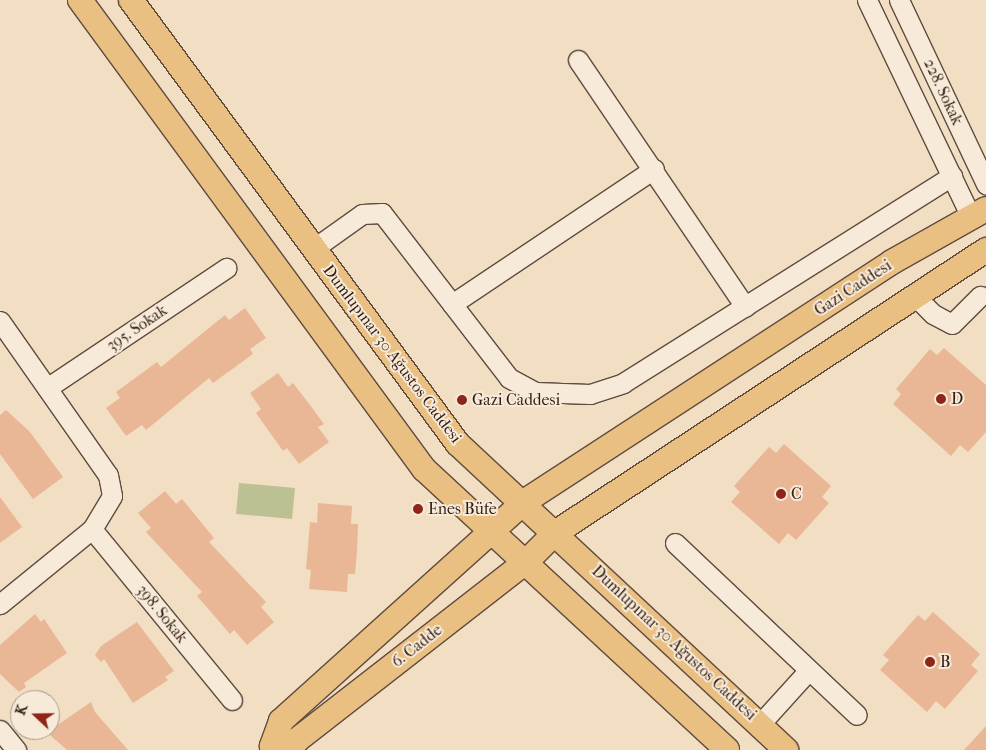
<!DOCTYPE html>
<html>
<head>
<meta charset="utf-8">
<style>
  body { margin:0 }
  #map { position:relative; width:986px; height:750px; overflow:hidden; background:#f2dec3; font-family:"IM FELL French Canon",serif }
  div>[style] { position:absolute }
  .green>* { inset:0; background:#bcc193 }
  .building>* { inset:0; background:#e9b696 }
  .roads { filter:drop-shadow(1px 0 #604c3f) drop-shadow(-1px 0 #604c3f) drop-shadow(0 1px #604c3f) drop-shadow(0 -1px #604c3f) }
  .minor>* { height:19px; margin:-9.5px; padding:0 9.5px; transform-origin:9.5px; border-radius:9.5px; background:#f7ead8 }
  .major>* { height:24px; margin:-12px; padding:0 12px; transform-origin:12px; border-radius:12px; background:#e9bf82 }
  .dots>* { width:14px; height:14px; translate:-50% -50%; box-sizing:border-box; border:2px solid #f7ead8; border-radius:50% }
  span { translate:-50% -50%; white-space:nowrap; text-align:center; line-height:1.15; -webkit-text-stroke:4px #f7ead8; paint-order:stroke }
  .street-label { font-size:16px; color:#301c13 }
  .poi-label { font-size:16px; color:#301c13 }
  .left { translate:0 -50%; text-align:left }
  .north { position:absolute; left:10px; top:690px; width:50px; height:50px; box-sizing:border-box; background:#f7ead8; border:1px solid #a79889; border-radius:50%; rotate:291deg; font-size:14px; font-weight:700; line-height:20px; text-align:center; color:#301c13 }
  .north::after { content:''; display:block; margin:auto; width:18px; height:22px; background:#8f2418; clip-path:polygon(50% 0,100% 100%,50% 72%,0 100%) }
</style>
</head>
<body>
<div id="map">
  <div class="green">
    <i style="clip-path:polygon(239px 483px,295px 488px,292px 519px,236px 514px)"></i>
  </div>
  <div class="building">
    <i style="clip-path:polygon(245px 308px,266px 338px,250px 349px,253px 354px,213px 383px,209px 378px,146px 430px,142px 425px,126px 436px,106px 408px,120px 398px,116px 392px,157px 362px,161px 367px,225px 315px,229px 320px)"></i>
    <i style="clip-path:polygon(944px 348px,986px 385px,986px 432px,968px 452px,960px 445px,951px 456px,893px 404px,901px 394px,896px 389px,930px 349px,937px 355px)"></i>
    <i style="clip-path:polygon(278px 373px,288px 387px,293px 383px,310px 405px,324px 424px,318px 427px,329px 442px,299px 464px,287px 448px,283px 451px,256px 413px,261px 409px,250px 393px)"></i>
    <i style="clip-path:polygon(6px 410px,30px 432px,63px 477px,33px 499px,0 454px,0 415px)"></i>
    <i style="clip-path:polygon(784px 444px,831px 486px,822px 497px,829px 503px,796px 540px,788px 533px,779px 544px,731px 502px,740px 492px,734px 486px,769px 447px,776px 453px)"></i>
    <i style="clip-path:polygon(165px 491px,176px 504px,182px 499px,214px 538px,209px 542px,266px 602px,261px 607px,274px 622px,247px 645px,234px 630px,230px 634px,197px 596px,202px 592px,146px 532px,151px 528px,138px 513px)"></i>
    <i style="clip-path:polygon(0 497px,22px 527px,0 543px)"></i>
    <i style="clip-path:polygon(318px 503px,352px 506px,351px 524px,358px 524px,357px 551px,355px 574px,348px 574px,347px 592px,309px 589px,311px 570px,306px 569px,310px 522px,317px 523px)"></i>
    <i style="clip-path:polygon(933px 612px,980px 654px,971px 665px,978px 671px,945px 709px,936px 701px,927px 712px,880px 670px,889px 660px,883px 655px,918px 615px,925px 621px)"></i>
    <i style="clip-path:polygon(35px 614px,41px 622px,44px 619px,67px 653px,24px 683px,26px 687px,19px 692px,0 674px,0 645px)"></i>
    <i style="clip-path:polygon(137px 622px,174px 671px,165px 677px,168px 680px,133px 703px,104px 659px,101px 662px,95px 655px,101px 646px)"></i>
    <i style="clip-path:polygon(91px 702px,95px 712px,128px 750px,67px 750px,50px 735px,56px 726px)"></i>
    <i style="clip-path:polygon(986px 726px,986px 750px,964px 750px)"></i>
  </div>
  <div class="roads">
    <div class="minor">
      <i style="left:867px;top:0;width:241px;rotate:64.4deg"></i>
      <i style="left:899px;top:0;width:204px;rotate:64.7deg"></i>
      <i style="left:578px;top:60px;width:298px;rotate:55.9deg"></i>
      <i style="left:313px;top:249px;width:60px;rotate:-35.5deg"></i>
      <i style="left:362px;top:214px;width:20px;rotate:-3deg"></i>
      <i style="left:382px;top:213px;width:208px;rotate:52.4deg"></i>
      <i style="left:509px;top:378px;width:30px;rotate:28deg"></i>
      <i style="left:535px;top:392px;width:55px;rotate:2.1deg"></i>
      <i style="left:590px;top:394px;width:35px;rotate:-18deg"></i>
      <i style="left:623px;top:383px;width:389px;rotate:-32.2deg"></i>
      <i style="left:915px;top:296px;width:25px;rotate:45deg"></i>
      <i style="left:933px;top:314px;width:21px;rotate:28deg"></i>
      <i style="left:952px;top:324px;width:40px;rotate:-45deg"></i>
      <i style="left:452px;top:304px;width:243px;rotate:-33.8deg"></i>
      <i style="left:0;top:321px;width:188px;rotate:55deg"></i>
      <i style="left:108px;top:475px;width:21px;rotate:79deg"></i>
      <i style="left:112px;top:496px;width:39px;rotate:121deg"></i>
      <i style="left:92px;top:529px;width:119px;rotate:140.8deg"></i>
      <i style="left:47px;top:388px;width:216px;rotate:-33.8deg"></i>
      <i style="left:92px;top:529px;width:221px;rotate:50.7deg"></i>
      <i style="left:675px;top:543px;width:250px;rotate:43.4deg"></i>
      <i style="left:760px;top:724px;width:73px;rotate:-47.8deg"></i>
      <i style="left:0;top:730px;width:26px;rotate:51deg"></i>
    </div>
    <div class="major">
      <i style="left:80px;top:0;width:582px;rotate:53.74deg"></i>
      <i style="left:424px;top:469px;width:413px;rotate:42.8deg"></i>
      <i style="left:131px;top:0;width:551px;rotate:53.63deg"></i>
      <i style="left:458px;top:444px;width:449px;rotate:43deg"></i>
      <i style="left:986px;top:209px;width:108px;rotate:150.6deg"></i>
      <i style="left:892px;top:262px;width:441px;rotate:146.9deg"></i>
      <i style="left:523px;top:503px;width:326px;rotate:138deg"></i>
      <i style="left:281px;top:721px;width:27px;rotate:110deg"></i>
      <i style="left:272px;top:746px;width:26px;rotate:-13deg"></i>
      <i style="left:297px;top:740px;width:290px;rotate:-37.9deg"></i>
      <i style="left:526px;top:562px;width:41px;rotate:-45deg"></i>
      <i style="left:555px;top:533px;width:516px;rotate:-33.29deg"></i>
    </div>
  </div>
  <div class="dots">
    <i style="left:941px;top:399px;background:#8f2418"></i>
    <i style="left:462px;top:400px;background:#8f2418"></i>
    <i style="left:781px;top:494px;background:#8f2418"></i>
    <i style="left:418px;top:509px;background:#8f2418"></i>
    <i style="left:930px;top:662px;background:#8f2418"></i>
  </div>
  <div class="street-label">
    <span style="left:943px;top:92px;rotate:65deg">228. Sokak</span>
    <span style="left:853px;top:288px;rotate:-33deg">Gazi Caddesi</span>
    <span style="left:137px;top:328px;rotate:-34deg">395. Sokak</span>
    <span style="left:392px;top:354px;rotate:53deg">Dumlupınar 30 Ağustos Caddesi</span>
    <span style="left:162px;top:614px;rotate:51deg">398. Sokak</span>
    <span style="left:674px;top:643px;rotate:43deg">Dumlupınar 30 Ağustos Caddesi</span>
    <span style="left:417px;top:646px;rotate:-38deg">6. Cadde</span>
  </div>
  <div class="poi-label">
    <span class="left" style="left:951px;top:399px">D</span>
    <span class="left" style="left:472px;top:400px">Gazi Caddesi</span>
    <span class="left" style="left:791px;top:494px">C</span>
    <span class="left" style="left:428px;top:509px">Enes Büfe</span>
    <span class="left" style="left:940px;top:662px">B</span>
  </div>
  <div class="north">K</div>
</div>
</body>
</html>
